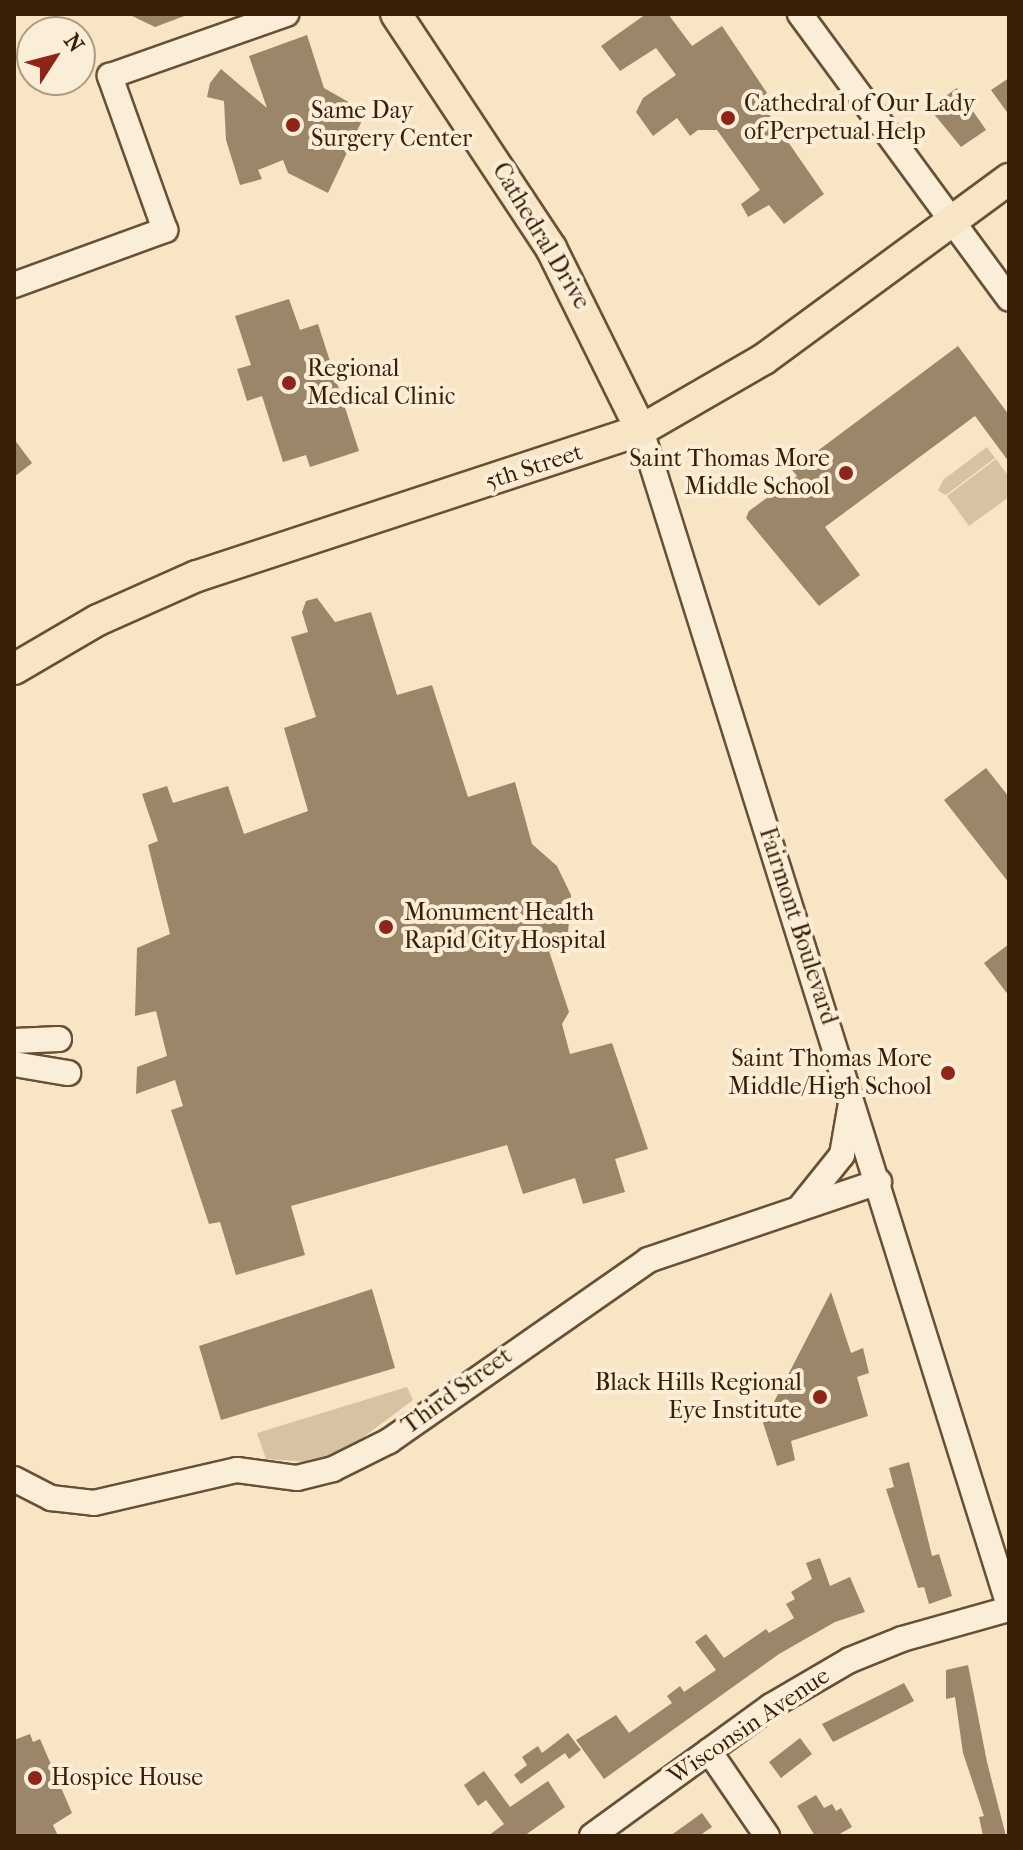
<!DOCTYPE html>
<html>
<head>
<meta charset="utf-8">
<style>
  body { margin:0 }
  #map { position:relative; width:1023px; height:1850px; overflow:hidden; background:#f7e5c4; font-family:"IM FELL French Canon",serif }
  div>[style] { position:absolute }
  .green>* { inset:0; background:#d7c3a4 }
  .building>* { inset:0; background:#9b8669 }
  .roads { filter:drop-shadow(2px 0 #685036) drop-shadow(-2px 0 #685036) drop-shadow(0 2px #685036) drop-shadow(0 -2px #685036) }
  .minor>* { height:24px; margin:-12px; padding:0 12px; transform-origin:12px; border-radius:12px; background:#faeed9 }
  .major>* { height:30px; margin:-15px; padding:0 15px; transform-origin:15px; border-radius:15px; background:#f7e5c4 }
  .dots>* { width:22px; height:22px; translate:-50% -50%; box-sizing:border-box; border:4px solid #faeed9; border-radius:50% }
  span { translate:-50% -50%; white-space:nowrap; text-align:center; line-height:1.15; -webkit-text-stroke:8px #faeed9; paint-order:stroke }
  .poi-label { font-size:24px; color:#381f06 }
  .left { translate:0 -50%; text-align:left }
  .right { translate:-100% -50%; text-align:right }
  .street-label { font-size:24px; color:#381f06 }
  .frame { position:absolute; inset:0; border:16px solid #381f06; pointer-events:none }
  .north { position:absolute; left:16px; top:16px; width:80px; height:80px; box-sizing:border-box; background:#faeed9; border:2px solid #ac9b85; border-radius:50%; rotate:54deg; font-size:22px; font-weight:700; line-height:32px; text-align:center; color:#381f06 }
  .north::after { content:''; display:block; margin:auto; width:28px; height:36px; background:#8f2418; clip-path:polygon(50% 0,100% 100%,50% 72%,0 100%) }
</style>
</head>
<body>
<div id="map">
  <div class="green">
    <i style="clip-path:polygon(987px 447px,995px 458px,946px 495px,938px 491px,943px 480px)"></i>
    <i style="clip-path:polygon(996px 459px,1009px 477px,1009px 497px,969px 526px,947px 496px)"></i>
    <i style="clip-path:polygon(407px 1387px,413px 1400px,345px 1451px,309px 1462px,266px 1459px,257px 1433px)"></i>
  </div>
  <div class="building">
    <i style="clip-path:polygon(128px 14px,187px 14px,187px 15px,155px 27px)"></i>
    <i style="clip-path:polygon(646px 14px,668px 14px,692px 46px,722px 26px,767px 93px,759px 100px,824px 194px,784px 224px,769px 205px,748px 217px,741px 204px,760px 190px,717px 130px,698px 130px,690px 136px,677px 118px,653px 136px,636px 112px,643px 98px,676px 75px,656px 48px,620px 71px,601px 46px)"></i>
    <i style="clip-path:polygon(307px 35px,324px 88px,366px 112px,328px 193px,288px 173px,283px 160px,258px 170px,262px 179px,240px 185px,226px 140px,224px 101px,207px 97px,210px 83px,221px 69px,267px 108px,249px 56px)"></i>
    <i style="clip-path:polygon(1009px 78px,1009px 115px,991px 90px)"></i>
    <i style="clip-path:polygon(957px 88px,986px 130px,961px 147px,929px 108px)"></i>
    <i style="clip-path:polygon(289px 299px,300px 330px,318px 324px,359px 451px,310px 467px,306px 455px,283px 462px,262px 396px,247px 401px,237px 369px,251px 365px,235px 316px)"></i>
    <i style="clip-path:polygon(958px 346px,1009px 415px,1009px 462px,975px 416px,825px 527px,860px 575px,819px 606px,746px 518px,749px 511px,797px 476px,792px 470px)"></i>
    <i style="clip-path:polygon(14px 439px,32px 463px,14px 477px)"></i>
    <i style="clip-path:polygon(317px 598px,335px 622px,371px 612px,397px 695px,432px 685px,468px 797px,515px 782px,532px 844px,557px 866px,571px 895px,567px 946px,549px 951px,569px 1012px,562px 1024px,570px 1054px,612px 1043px,648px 1149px,615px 1159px,625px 1192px,583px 1204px,575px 1178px,523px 1194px,507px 1145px,291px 1206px,305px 1255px,236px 1275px,220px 1222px,209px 1224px,171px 1110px,183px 1106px,175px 1080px,136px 1094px,137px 1067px,167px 1056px,156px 1011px,135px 1016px,137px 948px,170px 934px,148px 845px,158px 841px,142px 794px,167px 786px,173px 803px,228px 786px,244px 834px,308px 811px,284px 728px,316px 717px,291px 637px,308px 632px,302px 612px,306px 601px)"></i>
    <i style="clip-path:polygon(986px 768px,1009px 797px,1009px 883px,944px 800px)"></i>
    <i style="clip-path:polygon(1009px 944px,1009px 996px,984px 963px)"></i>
    <i style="clip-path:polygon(372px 1289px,395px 1368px,221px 1420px,199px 1346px)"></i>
    <i style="clip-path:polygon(831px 1292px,851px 1353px,863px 1348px,869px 1373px,857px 1377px,868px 1416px,791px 1441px,795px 1460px,777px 1466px,763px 1423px)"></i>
    <i style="clip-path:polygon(909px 1462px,932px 1556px,939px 1554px,952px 1596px,929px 1604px,924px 1587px,918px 1588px,886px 1489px,894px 1487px,889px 1468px)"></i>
    <i style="clip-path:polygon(820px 1558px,830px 1586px,850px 1577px,865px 1612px,835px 1622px,779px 1654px,604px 1779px,576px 1740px,616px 1715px,629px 1733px,672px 1703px,667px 1696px,680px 1686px,684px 1692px,716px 1670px,695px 1642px,706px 1634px,724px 1658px,766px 1629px,769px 1633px,794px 1618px,786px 1604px,795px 1599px,791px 1592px,812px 1579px,806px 1563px)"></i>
    <i style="clip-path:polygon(968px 1665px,987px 1762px,1006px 1836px,983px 1836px,979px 1817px,984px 1816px,963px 1753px,955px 1697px,946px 1699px,946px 1670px)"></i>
    <i style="clip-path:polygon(904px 1683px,914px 1701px,833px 1742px,822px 1724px)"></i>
    <i style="clip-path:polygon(568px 1733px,581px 1750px,569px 1759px,565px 1753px,521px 1784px,514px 1775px,527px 1765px,522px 1757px,538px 1746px,542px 1753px)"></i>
    <i style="clip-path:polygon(30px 1734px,33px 1742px,40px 1739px,72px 1813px,53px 1825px,58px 1836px,14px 1836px,14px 1740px)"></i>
    <i style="clip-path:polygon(800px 1738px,812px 1754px,781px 1778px,769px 1762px)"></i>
    <i style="clip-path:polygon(484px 1771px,510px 1807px,548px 1781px,565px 1807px,524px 1836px,488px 1836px,504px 1824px,486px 1800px,478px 1806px,464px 1785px)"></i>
    <i style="clip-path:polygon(816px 1795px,824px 1808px,832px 1804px,836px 1811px,841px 1808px,852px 1827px,836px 1836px,815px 1836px,797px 1806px)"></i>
    <i style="clip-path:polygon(702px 1813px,712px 1827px,699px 1836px,670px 1836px)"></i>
  </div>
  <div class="roads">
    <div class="minor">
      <i style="left:800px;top:14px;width:353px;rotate:53.7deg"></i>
      <i style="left:14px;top:285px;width:161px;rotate:-20deg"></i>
      <i style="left:165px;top:230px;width:164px;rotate:-109.7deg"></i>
      <i style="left:110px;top:76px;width:187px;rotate:-19.4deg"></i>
      <i style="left:641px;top:430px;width:1232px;rotate:72.62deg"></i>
      <i style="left:14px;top:1041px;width:45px;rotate:-2.5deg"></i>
      <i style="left:14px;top:1064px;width:55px;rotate:9.5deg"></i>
      <i style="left:801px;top:1206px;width:65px;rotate:-51.2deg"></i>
      <i style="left:842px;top:1155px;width:53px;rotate:-80.2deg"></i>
      <i style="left:14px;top:1479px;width:42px;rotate:27.2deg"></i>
      <i style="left:51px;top:1498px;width:43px;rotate:6.6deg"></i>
      <i style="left:94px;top:1503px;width:147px;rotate:-13deg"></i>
      <i style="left:237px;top:1470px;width:61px;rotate:7.6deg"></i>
      <i style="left:297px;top:1478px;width:37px;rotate:-14deg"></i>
      <i style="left:333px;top:1469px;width:63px;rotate:-26.6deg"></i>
      <i style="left:389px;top:1441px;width:316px;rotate:-34.9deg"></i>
      <i style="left:648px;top:1260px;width:244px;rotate:-18.7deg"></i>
      <i style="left:709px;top:1751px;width:103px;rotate:55.7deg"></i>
      <i style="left:592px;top:1836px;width:221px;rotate:-36deg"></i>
      <i style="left:771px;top:1706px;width:91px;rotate:-30.2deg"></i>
      <i style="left:850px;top:1660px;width:56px;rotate:-22deg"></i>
      <i style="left:902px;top:1639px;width:111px;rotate:-15.7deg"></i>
    </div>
    <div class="major">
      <i style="left:396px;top:14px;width:281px;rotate:56.5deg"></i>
      <i style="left:551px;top:248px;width:203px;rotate:63.7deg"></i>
      <i style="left:14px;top:669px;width:97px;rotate:-30.3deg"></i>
      <i style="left:98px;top:620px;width:108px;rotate:-24deg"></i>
      <i style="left:197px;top:576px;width:467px;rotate:-18.2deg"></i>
      <i style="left:641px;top:430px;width:142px;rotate:-30deg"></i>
      <i style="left:764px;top:359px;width:304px;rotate:-36.3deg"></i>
    </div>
  </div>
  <div class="dots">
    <i style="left:728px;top:118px;background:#8f2418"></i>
    <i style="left:293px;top:125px;background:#8f2418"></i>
    <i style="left:289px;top:383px;background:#8f2418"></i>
    <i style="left:846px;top:473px;background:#8f2418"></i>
    <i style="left:386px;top:927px;background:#8f2418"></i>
    <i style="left:948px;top:1073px;background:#8f2418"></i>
    <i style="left:820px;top:1397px;background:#8f2418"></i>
    <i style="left:35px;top:1778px;background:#8f2418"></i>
  </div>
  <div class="poi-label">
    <span class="left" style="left:744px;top:118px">Cathedral of Our Lady<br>of Perpetual Help</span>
    <span class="left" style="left:311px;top:125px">Same Day<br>Surgery Center</span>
    <span class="left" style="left:307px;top:383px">Regional<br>Medical Clinic</span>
    <span class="right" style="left:830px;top:473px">Saint Thomas More<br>Middle School</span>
    <span class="left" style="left:404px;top:927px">Monument Health<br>Rapid City Hospital</span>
    <span class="right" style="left:932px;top:1073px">Saint Thomas More<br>Middle/High School</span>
    <span class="right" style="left:802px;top:1397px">Black Hills Regional<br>Eye Institute</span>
    <span class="left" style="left:51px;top:1778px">Hospice House</span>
  </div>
  <div class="street-label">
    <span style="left:541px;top:236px;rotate:59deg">Cathedral Drive</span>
    <span style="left:534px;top:467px;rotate:-18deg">5th Street</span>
    <span style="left:798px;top:926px;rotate:72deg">Fairmont Boulevard</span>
    <span style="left:457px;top:1391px;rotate:-36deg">Third Street</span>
    <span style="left:749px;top:1726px;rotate:-34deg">Wisconsin Avenue</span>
  </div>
  <div class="frame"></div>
  <div class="north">N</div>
</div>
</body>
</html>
